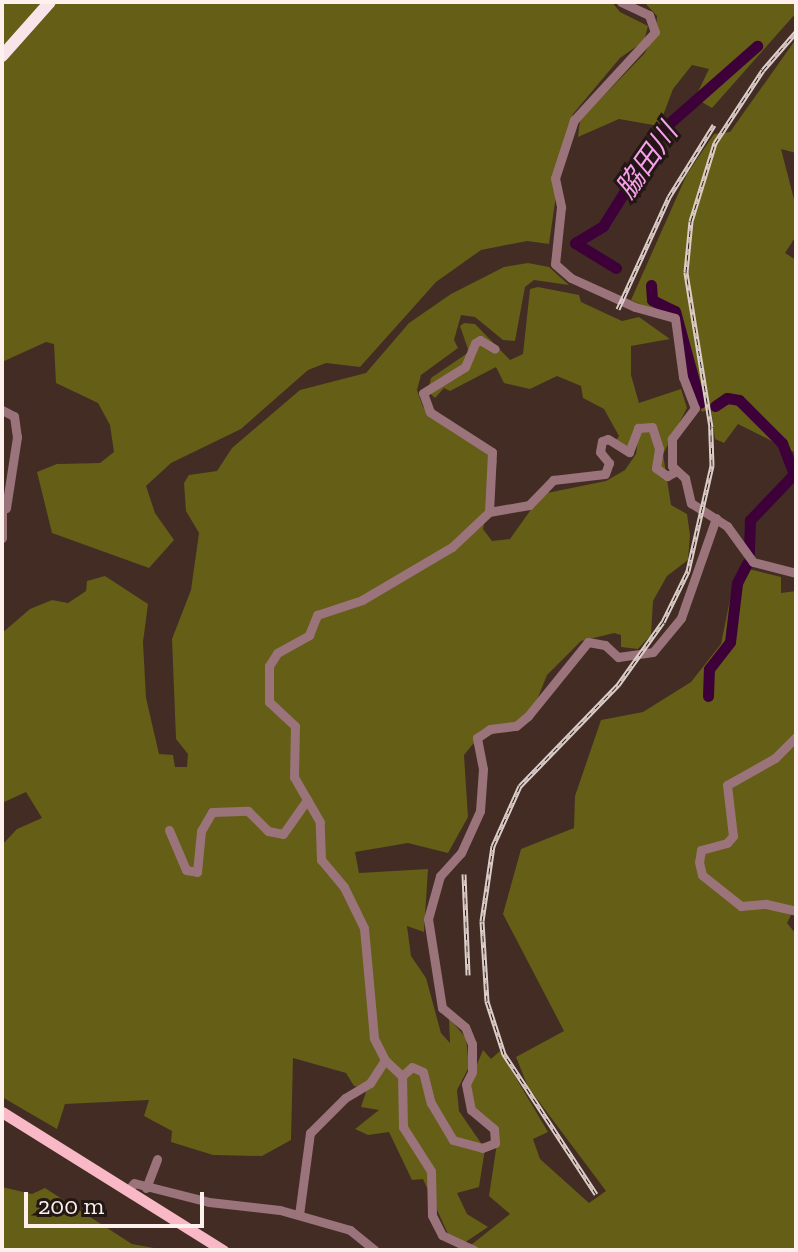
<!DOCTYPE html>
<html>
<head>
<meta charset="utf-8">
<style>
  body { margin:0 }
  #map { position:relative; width:798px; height:1252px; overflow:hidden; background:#422c24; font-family:"Zilla Slab","Noto Sans JP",serif }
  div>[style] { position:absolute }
  .forest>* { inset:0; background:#645e16 }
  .river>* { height:11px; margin:-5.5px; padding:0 5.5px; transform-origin:5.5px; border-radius:5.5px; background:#3d0039 }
  .minor>* { height:9px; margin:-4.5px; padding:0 4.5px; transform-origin:4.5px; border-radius:4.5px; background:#9a737b }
  .major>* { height:11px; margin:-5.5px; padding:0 5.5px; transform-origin:5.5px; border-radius:5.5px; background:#f9b8c6 }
  .highway>* { height:12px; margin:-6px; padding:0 6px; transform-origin:6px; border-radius:6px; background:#f9e5e9 }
  .rail>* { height:5px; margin-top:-2.5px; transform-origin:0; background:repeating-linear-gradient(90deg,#221714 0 6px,#ddceca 0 12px); box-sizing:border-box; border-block:2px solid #ddceca }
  span { translate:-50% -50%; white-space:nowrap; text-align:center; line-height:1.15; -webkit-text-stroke:6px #221714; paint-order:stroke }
  .water-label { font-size:28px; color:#f89fec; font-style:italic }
  .frame { position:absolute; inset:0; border:4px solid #fef1ed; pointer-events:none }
  .scale { position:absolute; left:24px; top:1192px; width:180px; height:36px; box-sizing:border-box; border:4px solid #fef1ed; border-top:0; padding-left:10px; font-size:24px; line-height:28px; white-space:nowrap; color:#fef1ed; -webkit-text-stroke:6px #221714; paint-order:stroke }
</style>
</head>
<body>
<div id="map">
  <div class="forest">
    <i style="clip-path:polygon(2px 2px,612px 2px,620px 12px,648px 26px,644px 41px,620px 58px,573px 114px,564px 140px,549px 244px,527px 241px,481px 250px,436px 282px,360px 367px,326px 363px,308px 370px,241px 429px,171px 463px,146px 486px,155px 513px,174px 540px,149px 568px,52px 533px,37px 472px,57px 464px,100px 463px,114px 452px,110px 425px,98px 403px,56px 383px,54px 344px,46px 342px,2px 362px)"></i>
    <i style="clip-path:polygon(644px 2px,796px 2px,796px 13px,712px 108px,695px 98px,709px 69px,692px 65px,673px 89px,659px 126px,619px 119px,578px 137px,580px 120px,644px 54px,656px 33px,657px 16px)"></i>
    <i style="clip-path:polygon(796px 39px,796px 153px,781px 149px,796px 207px,796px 236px,785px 253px,796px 260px,796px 453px,738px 424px,724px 443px,715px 439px,711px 408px,702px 412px,688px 381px,676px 320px,631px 300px,687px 174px,714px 134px,730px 132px)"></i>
    <i style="clip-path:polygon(528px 263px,549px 267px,569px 285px,534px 280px,525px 287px,515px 341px,503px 340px,475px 317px,461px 315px,454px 340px,458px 348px,421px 375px,417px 390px,423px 407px,497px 461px,483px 529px,492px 541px,510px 539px,542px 494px,606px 481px,625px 470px,636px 454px,638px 440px,631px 451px,613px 445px,619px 436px,604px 409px,583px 398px,581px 386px,557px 376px,530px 389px,504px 383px,496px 367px,450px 391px,444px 388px,435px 398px,428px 391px,431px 378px,469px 352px,460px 326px,464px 323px,475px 324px,510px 360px,523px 354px,530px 289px,538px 287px,579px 295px,581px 302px,622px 321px,639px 317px,670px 339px,631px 346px,631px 375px,639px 403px,681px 389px,687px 408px,663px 454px,671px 505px,687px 514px,690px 535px,688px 560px,667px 576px,653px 601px,651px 635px,638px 649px,621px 647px,621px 635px,614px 633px,581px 641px,547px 675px,531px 715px,473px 744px,464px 755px,468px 817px,448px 853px,408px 843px,355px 852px,359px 873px,428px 869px,424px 932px,407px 926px,411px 956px,426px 978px,441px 1033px,450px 1043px,449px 1018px,466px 1038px,469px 1067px,457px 1090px,459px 1111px,485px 1149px,479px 1187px,457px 1193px,467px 1214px,488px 1227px,464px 1243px,448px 1234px,423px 1179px,412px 1180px,389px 1132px,368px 1135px,355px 1129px,379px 1110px,361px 1107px,367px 1089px,354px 1086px,346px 1073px,293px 1058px,291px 1140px,262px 1156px,213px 1155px,171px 1142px,172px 1131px,144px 1116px,149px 1100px,65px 1104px,57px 1129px,2px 1097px,2px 845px,17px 829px,42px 818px,26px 792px,2px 803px,2px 633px,30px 609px,52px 600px,68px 603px,86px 591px,87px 581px,105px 576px,148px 604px,143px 642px,146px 698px,159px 754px,173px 755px,175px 767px,187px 767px,188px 754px,176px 739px,172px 639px,191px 590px,199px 533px,186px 511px,184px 483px,189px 475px,217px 471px,232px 448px,300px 390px,366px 373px,409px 323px,451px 294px,504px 267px)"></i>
    <i style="clip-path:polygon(749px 569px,781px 577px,781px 593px,796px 591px,796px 905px,787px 923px,796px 934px,796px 1250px,477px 1250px,471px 1245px,510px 1214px,489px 1196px,498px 1136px,476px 1114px,467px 1088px,483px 1050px,491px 1059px,500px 1051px,548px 1132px,533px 1139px,540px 1159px,589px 1203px,606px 1191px,528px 1087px,516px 1057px,564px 1031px,503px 914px,521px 849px,574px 828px,575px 796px,601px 720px,643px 712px,691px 682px,721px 644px,734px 580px)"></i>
    <i style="clip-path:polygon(2px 1187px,32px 1194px,45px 1188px,132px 1244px,165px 1250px,2px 1250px)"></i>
  </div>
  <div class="river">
    <i style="left:616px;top:268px;width:48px;rotate:-148.6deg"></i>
    <i style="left:575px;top:243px;width:33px;rotate:-31deg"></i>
    <i style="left:603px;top:226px;width:117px;rotate:-57.9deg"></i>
    <i style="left:665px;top:127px;width:123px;rotate:-41.4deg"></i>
    <i style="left:651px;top:285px;width:15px;rotate:86deg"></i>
    <i style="left:652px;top:300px;width:25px;rotate:26deg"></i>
    <i style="left:675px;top:311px;width:95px;rotate:74.8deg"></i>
    <i style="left:715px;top:406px;width:14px;rotate:-34deg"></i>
    <i style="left:727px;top:398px;width:12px;rotate:9deg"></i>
    <i style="left:739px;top:400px;width:61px;rotate:45deg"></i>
    <i style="left:782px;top:443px;width:33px;rotate:69deg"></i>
    <i style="left:794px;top:474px;width:64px;rotate:133.7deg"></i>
    <i style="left:750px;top:520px;width:34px;rotate:92deg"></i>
    <i style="left:708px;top:696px;width:27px;rotate:-88deg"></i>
    <i style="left:709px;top:669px;width:34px;rotate:-52deg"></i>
    <i style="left:730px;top:642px;width:59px;rotate:-83.2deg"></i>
    <i style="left:737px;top:583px;width:22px;rotate:-63deg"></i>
  </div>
  <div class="minor">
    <i style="left:621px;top:2px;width:31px;rotate:25deg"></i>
    <i style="left:649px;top:15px;width:18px;rotate:71deg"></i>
    <i style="left:655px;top:32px;width:120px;rotate:132.6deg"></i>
    <i style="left:574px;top:120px;width:61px;rotate:108.1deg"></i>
    <i style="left:555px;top:178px;width:30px;rotate:78deg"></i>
    <i style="left:561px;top:207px;width:57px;rotate:96deg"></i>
    <i style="left:555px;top:264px;width:21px;rotate:41deg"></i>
    <i style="left:571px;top:278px;width:70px;rotate:24.4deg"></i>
    <i style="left:635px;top:307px;width:41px;rotate:15.4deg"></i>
    <i style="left:675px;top:318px;width:60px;rotate:82.3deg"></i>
    <i style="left:683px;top:377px;width:33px;rotate:69deg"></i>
    <i style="left:695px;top:408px;width:39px;rotate:127deg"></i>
    <i style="left:672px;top:439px;width:27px;rotate:90deg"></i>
    <i style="left:672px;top:466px;width:18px;rotate:43deg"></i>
    <i style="left:685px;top:478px;width:26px;rotate:77deg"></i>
    <i style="left:691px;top:503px;width:43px;rotate:32.6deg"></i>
    <i style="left:727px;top:526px;width:44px;rotate:54.2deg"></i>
    <i style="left:753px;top:562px;width:44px;rotate:14.3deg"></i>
    <i style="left:2px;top:410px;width:13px;rotate:27deg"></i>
    <i style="left:14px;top:416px;width:21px;rotate:82deg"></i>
    <i style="left:17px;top:437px;width:72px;rotate:98.8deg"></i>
    <i style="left:2px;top:508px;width:30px;rotate:90deg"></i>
    <i style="left:489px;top:512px;width:60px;rotate:-87.1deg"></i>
    <i style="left:492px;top:452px;width:74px;rotate:-147.2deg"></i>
    <i style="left:430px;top:412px;width:20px;rotate:-110deg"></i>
    <i style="left:423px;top:393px;width:49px;rotate:-31.8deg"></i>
    <i style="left:465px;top:367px;width:26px;rotate:-67deg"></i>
    <i style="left:475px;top:343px;width:6px;rotate:-31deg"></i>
    <i style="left:480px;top:340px;width:17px;rotate:31deg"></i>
    <i style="left:796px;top:737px;width:30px;rotate:135deg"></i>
    <i style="left:775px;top:758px;width:55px;rotate:150.6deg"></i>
    <i style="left:727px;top:785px;width:51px;rotate:83.3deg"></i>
    <i style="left:733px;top:836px;width:9px;rotate:131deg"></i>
    <i style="left:727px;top:843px;width:27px;rotate:165deg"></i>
    <i style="left:701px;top:850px;width:12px;rotate:99deg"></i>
    <i style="left:699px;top:862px;width:13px;rotate:77deg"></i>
    <i style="left:702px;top:875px;width:50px;rotate:38.5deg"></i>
    <i style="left:741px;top:906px;width:25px;rotate:-5deg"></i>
    <i style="left:766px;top:904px;width:31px;rotate:13deg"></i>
    <i style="left:169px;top:830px;width:43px;rotate:67deg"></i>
    <i style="left:186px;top:870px;width:11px;rotate:10deg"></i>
    <i style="left:197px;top:872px;width:41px;rotate:-84.4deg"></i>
    <i style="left:201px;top:831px;width:22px;rotate:-60deg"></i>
    <i style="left:212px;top:812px;width:36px;rotate:-2deg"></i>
    <i style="left:248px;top:811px;width:28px;rotate:45deg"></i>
    <i style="left:268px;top:831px;width:15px;rotate:11deg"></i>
    <i style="left:283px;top:834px;width:42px;rotate:-54.8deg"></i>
    <i style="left:402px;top:1076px;width:13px;rotate:-42deg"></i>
    <i style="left:412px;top:1067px;width:12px;rotate:24deg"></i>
    <i style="left:423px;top:1072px;width:32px;rotate:76deg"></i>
    <i style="left:431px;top:1103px;width:43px;rotate:59.3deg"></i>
    <i style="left:453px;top:1140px;width:30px;rotate:15deg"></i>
    <i style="left:482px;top:1148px;width:14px;rotate:-21deg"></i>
    <i style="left:495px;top:1143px;width:14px;rotate:-94deg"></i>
    <i style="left:494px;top:1129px;width:30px;rotate:-140deg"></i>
    <i style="left:471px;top:1110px;width:26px;rotate:-101deg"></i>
    <i style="left:466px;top:1084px;width:13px;rotate:-63deg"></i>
    <i style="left:472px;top:1072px;width:28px;rotate:-90deg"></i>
    <i style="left:472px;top:1044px;width:18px;rotate:-112deg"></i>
    <i style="left:465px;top:1027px;width:30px;rotate:-140deg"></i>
    <i style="left:442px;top:1008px;width:90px;rotate:-98.9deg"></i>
    <i style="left:428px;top:919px;width:45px;rotate:-74.4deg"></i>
    <i style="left:440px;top:876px;width:31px;rotate:-48deg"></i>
    <i style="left:461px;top:853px;width:46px;rotate:-65.7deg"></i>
    <i style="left:480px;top:811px;width:42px;rotate:-85.9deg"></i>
    <i style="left:483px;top:769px;width:32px;rotate:-101deg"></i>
    <i style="left:477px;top:738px;width:16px;rotate:-35deg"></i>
    <i style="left:490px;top:729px;width:26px;rotate:-7deg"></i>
    <i style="left:516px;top:726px;width:16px;rotate:-40deg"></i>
    <i style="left:528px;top:716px;width:95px;rotate:-51deg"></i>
    <i style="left:588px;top:642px;width:17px;rotate:10deg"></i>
    <i style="left:605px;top:645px;width:18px;rotate:43deg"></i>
    <i style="left:618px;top:657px;width:35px;rotate:-8deg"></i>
    <i style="left:653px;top:652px;width:44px;rotate:-50.5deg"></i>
    <i style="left:681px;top:618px;width:106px;rotate:-70.7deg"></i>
    <i style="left:146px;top:1188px;width:31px;rotate:-69deg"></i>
    <i style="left:128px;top:1190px;width:9px;rotate:-49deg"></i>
    <i style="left:134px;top:1183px;width:77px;rotate:14.2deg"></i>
    <i style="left:209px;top:1202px;width:71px;rotate:6.4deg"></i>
    <i style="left:280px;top:1210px;width:73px;rotate:15.9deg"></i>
    <i style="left:350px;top:1230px;width:32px;rotate:39deg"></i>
    <i style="left:299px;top:1215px;width:83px;rotate:-82.4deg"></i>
    <i style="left:310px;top:1133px;width:49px;rotate:-45deg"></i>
    <i style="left:345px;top:1098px;width:29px;rotate:-31deg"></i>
    <i style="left:370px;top:1083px;width:27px;rotate:-57deg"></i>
    <i style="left:474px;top:1250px;width:35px;rotate:-155deg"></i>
    <i style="left:442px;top:1235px;width:22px;rotate:-117deg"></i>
    <i style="left:432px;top:1215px;width:44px;rotate:-91.3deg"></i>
    <i style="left:431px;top:1171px;width:52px;rotate:-122.5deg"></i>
    <i style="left:403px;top:1127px;width:51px;rotate:-91.1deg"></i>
    <i style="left:402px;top:1076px;width:23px;rotate:-137deg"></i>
    <i style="left:385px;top:1060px;width:25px;rotate:-117deg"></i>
    <i style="left:374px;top:1038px;width:110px;rotate:-95.2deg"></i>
    <i style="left:364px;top:928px;width:46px;rotate:-116deg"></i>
    <i style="left:344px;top:887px;width:35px;rotate:-130deg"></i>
    <i style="left:321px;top:860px;width:38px;rotate:-92deg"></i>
    <i style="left:320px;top:822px;width:52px;rotate:-120deg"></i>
    <i style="left:294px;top:777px;width:51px;rotate:-88.9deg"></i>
    <i style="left:295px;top:726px;width:35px;rotate:-137deg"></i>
    <i style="left:269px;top:702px;width:36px;rotate:-90deg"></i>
    <i style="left:269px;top:666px;width:15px;rotate:-58deg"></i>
    <i style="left:277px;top:653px;width:37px;rotate:-29deg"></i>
    <i style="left:309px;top:635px;width:22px;rotate:-68deg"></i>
    <i style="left:317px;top:615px;width:47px;rotate:-18.4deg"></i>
    <i style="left:362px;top:600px;width:104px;rotate:-30.5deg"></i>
    <i style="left:452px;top:547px;width:51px;rotate:-43.4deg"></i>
    <i style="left:489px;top:512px;width:41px;rotate:-9.9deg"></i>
    <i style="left:529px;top:505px;width:35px;rotate:-46deg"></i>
    <i style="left:553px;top:480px;width:52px;rotate:-6.6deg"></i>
    <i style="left:605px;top:474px;width:12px;rotate:-70deg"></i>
    <i style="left:609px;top:463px;width:14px;rotate:-129deg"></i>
    <i style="left:600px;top:452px;width:11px;rotate:-80deg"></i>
    <i style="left:602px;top:441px;width:6px;rotate:-18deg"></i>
    <i style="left:608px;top:439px;width:25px;rotate:32deg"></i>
    <i style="left:629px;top:452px;width:26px;rotate:-69deg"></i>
    <i style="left:638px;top:428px;width:14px;rotate:-4deg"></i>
    <i style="left:652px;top:427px;width:23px;rotate:72deg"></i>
    <i style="left:659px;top:449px;width:19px;rotate:99deg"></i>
    <i style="left:656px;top:468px;width:14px;rotate:36deg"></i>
    <i style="left:667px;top:476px;width:11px;rotate:-27deg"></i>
  </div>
  <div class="major">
    <i style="left:2px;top:1112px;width:261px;rotate:32deg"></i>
  </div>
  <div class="highway">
    <i style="left:2px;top:56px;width:72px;rotate:-48.4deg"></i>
  </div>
  <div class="rail">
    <i style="left:618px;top:309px;width:123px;rotate:-65.5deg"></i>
    <i style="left:669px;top:197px;width:85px;rotate:-58deg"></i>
    <i style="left:464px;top:874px;width:101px;rotate:87.7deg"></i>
    <i style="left:596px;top:1194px;width:168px;rotate:-123.3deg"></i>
    <i style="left:504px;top:1054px;width:56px;rotate:-107.8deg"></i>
    <i style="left:487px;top:1001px;width:80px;rotate:-93.6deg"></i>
    <i style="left:482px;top:921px;width:76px;rotate:-81.7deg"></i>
    <i style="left:493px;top:846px;width:66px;rotate:-65.8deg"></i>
    <i style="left:520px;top:786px;width:141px;rotate:-45.9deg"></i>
    <i style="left:618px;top:685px;width:77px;rotate:-54.5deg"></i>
    <i style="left:663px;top:622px;width:57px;rotate:-63.9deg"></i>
    <i style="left:688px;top:571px;width:109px;rotate:-77.2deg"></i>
    <i style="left:712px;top:465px;width:38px;rotate:-92deg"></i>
    <i style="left:711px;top:427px;width:157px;rotate:-99.2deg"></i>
    <i style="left:686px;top:272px;width:51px;rotate:-84.4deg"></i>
    <i style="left:691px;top:221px;width:82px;rotate:-72.9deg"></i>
    <i style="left:715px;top:143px;width:87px;rotate:-56.7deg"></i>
    <i style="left:763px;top:70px;width:50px;rotate:-49deg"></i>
  </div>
  <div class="water-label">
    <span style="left:647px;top:161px;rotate:-55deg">脇田川</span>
  </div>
  <div class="frame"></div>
  <div class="scale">200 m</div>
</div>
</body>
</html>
